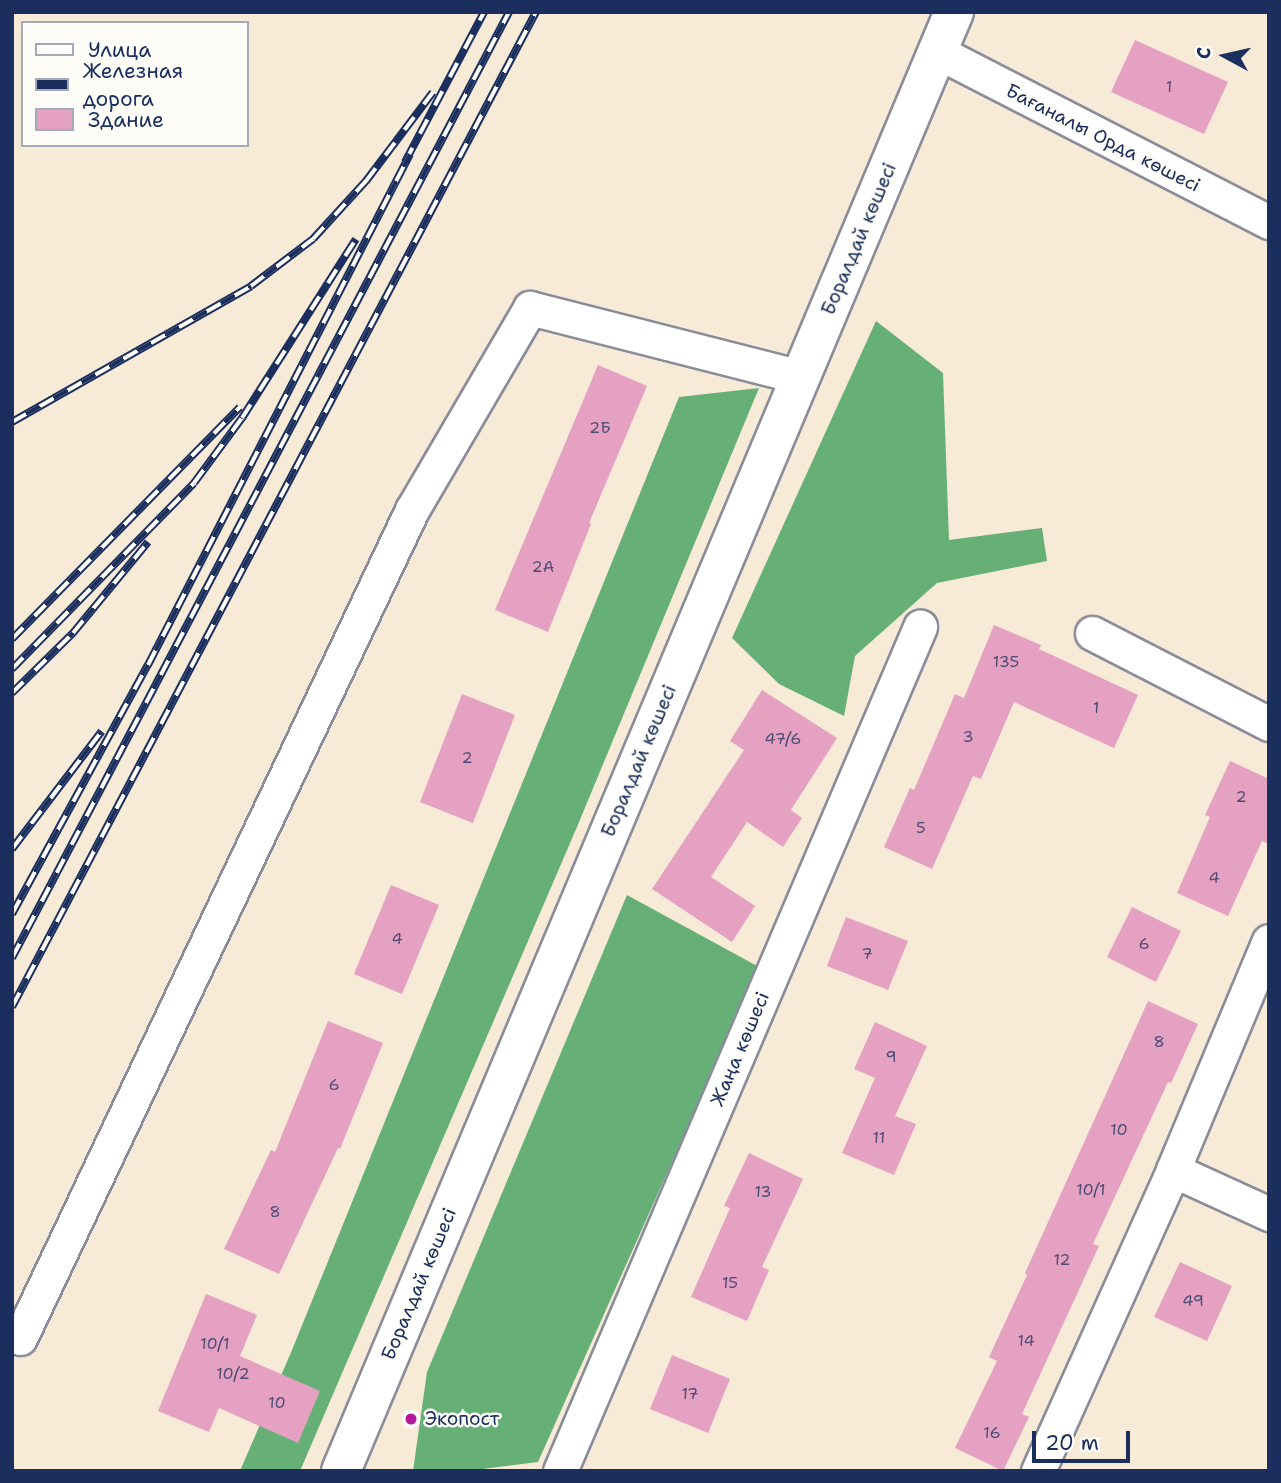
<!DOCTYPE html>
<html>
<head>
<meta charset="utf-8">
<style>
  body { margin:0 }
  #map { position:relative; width:1281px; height:1483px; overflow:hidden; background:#f7ead7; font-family:"Shantell Sans",sans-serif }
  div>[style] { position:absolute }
  .forest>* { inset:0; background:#66b077 }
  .building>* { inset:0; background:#e5a1c1 }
  .roads { filter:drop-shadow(2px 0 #898c9a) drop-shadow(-2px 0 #898c9a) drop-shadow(0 2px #898c9a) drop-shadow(0 -2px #898c9a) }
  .minor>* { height:33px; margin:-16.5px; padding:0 16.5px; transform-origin:16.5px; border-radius:16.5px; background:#fff }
  .major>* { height:38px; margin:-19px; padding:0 19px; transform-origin:19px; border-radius:19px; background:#fff }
  .rail>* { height:8px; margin-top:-4px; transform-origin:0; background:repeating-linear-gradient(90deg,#fdfcf7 0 16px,#1b2f5e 0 32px); box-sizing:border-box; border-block:2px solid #1b2f5e }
  .dots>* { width:19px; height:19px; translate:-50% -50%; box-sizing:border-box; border:4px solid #fdfcf7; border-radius:50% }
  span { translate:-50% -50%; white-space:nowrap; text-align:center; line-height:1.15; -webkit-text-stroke:5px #fdfcf7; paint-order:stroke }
  .number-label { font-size:16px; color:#4e4c77 }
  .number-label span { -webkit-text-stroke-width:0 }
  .street-label { font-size:19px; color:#1b2f5e }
  .poi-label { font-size:19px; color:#1b2f5e }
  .left { translate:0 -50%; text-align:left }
  .frame { position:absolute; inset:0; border:14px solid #1b2f5e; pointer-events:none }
  .legend { position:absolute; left:21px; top:21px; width:228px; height:126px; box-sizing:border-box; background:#fdfcf7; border:2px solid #a3aaba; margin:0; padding:9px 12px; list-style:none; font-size:21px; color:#1b2f5e }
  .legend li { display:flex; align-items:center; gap:14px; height:35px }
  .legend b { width:35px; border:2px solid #a3aaba }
  .north { position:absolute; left:1190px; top:21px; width:70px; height:70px; -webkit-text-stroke:5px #fdfcf7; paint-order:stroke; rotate:278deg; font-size:19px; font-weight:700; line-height:28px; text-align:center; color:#1b2f5e }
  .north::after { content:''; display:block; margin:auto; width:24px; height:32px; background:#1b2f5e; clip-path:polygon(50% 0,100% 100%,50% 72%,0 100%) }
  .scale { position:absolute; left:1032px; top:1431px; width:98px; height:32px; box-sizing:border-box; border:4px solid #1b2f5e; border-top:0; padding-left:9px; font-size:21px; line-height:24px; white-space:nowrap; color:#1b2f5e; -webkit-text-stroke:5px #fdfcf7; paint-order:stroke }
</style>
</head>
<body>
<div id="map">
  <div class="forest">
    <i style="clip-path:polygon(876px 321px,943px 373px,949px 540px,1042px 528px,1047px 561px,937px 583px,855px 656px,844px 716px,779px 684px,732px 638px)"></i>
    <i style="clip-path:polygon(759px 388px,577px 827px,300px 1471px,240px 1471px,292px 1350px,679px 397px)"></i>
    <i style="clip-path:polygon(627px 895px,759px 967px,538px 1462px,467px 1471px,413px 1471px,427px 1372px)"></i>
  </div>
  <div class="building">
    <i style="clip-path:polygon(1135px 40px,1228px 82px,1204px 134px,1111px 92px)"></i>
    <i style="clip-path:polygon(598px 365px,647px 386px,589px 523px,591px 524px,548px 632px,495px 610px)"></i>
    <i style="clip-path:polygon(994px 625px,1041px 645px,1039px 649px,1138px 695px,1114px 748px,1014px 702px,981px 779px,973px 776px,932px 869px,884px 847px,910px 788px,914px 790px,955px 694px,964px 698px)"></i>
    <i style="clip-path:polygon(762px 690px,837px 738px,791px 810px,802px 818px,783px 847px,747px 822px,711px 877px,755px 906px,732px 942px,652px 889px,744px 750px,730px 741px)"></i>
    <i style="clip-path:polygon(462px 694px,515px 715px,473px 823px,420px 802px)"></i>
    <i style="clip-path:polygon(1230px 761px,1269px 779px,1269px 844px,1262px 841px,1228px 916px,1177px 893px,1210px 817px,1205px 815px)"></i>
    <i style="clip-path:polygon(391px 885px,439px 905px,402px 994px,354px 974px)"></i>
    <i style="clip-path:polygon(1132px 907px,1181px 931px,1156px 982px,1107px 957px)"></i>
    <i style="clip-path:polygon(846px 917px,908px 941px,888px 990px,827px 966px)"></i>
    <i style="clip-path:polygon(1148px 1001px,1198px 1024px,1171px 1083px,1168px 1082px,1093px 1244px,1099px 1246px,1022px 1414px,1029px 1417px,1003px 1471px,955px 1448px,997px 1361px,989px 1357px,1027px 1275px,1025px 1273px)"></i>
    <i style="clip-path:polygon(328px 1021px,383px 1043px,340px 1149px,338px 1148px,279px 1274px,224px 1249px,271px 1150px,275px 1152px)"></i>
    <i style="clip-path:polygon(875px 1022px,927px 1046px,895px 1116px,916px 1124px,894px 1175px,842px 1153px,875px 1078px,854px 1069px)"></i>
    <i style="clip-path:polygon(749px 1153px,803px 1179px,762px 1267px,769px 1270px,747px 1321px,691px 1297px,730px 1208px,724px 1206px)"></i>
    <i style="clip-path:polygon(1180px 1262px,1232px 1286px,1207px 1341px,1154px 1317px)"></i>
    <i style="clip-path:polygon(206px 1294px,257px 1315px,240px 1356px,320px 1391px,298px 1443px,219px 1408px,209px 1432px,158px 1411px)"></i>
    <i style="clip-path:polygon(672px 1355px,730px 1379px,708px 1433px,650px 1409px)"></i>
  </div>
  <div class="roads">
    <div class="minor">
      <i style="left:938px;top:52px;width:372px;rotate:27.2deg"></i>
      <i style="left:1092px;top:633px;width:199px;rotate:27.2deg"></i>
      <i style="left:1173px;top:1170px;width:106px;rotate:24.6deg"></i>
      <i style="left:20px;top:1338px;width:916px;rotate:-64.67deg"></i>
      <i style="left:412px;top:510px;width:234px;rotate:-59.7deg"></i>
      <i style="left:530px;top:308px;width:279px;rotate:14.3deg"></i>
      <i style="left:560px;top:1471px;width:918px;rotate:-66.9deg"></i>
      <i style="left:1038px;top:1471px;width:330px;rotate:-65.8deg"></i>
      <i style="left:1173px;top:1170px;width:248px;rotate:-67.3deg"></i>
    </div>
    <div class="major">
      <i style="left:341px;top:1471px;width:1583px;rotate:-67.21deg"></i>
    </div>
  </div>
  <div class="rail">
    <i style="left:405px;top:162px;width:170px;rotate:-62.2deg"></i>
    <i style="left:12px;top:422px;width:275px;rotate:-29.6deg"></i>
    <i style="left:251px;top:286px;width:78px;rotate:-37.2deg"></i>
    <i style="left:313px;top:239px;width:79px;rotate:-47.6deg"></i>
    <i style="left:366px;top:181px;width:111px;rotate:-53deg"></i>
    <i style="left:12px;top:639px;width:325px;rotate:-45.5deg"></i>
    <i style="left:12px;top:669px;width:260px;rotate:-45.6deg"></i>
    <i style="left:194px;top:483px;width:81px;rotate:-53.6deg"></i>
    <i style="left:242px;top:418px;width:212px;rotate:-57.5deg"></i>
    <i style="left:12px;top:693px;width:86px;rotate:-44.5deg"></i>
    <i style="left:73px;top:633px;width:118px;rotate:-50.5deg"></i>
    <i style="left:12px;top:849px;width:148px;rotate:-52.7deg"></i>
    <i style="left:12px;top:914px;width:284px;rotate:-61.4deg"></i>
    <i style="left:148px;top:665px;width:574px;rotate:-62.85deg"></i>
    <i style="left:12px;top:958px;width:1069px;rotate:-62.28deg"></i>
    <i style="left:12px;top:1007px;width:1125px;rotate:-62.23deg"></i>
  </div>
  <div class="dots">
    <i style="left:411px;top:1419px;background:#b5179e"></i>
  </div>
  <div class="number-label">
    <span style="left:1169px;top:87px">1</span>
    <span style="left:600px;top:428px">2Б</span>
    <span style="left:543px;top:567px">2А</span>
    <span style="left:1006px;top:662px">135</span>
    <span style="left:1096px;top:708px">1</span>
    <span style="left:968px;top:737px">3</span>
    <span style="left:783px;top:739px">47/6</span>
    <span style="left:467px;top:758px">2</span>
    <span style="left:1241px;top:797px">2</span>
    <span style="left:921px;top:828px">5</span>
    <span style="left:1214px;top:878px">4</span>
    <span style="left:397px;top:939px">4</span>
    <span style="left:1144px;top:944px">6</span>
    <span style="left:867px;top:954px">7</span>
    <span style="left:1159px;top:1042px">8</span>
    <span style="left:891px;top:1057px">9</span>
    <span style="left:334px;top:1085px">6</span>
    <span style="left:1119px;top:1130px">10</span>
    <span style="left:879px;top:1138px">11</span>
    <span style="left:1091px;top:1190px">10/1</span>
    <span style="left:763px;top:1192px">13</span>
    <span style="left:275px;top:1212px">8</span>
    <span style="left:1062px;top:1260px">12</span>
    <span style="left:730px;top:1283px">15</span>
    <span style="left:1193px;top:1301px">49</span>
    <span style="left:1026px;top:1341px">14</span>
    <span style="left:215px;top:1344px">10/1</span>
    <span style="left:233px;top:1374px">10/2</span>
    <span style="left:690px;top:1394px">17</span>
    <span style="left:277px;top:1403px">10</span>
    <span style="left:992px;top:1433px">16</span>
  </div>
  <div class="street-label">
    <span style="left:1103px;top:138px;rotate:27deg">Бағаналы Орда көшесі</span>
    <span style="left:859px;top:239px;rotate:-67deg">Боралдай көшесі</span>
    <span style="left:639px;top:761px;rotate:-67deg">Боралдай көшесі</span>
    <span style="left:740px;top:1049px;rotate:-67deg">Жаңа көшесі</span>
    <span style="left:419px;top:1284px;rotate:-67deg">Боралдай көшесі</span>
  </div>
  <div class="poi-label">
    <span class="left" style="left:425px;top:1419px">Экопост</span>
  </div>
  <div class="frame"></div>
  <ul class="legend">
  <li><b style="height:9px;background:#fff"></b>Улица</li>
  <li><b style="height:9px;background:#1b2f5e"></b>Железная дорога</li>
  <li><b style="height:19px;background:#e5a1c1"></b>Здание</li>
  </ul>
  <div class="north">С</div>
  <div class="scale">20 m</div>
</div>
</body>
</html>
